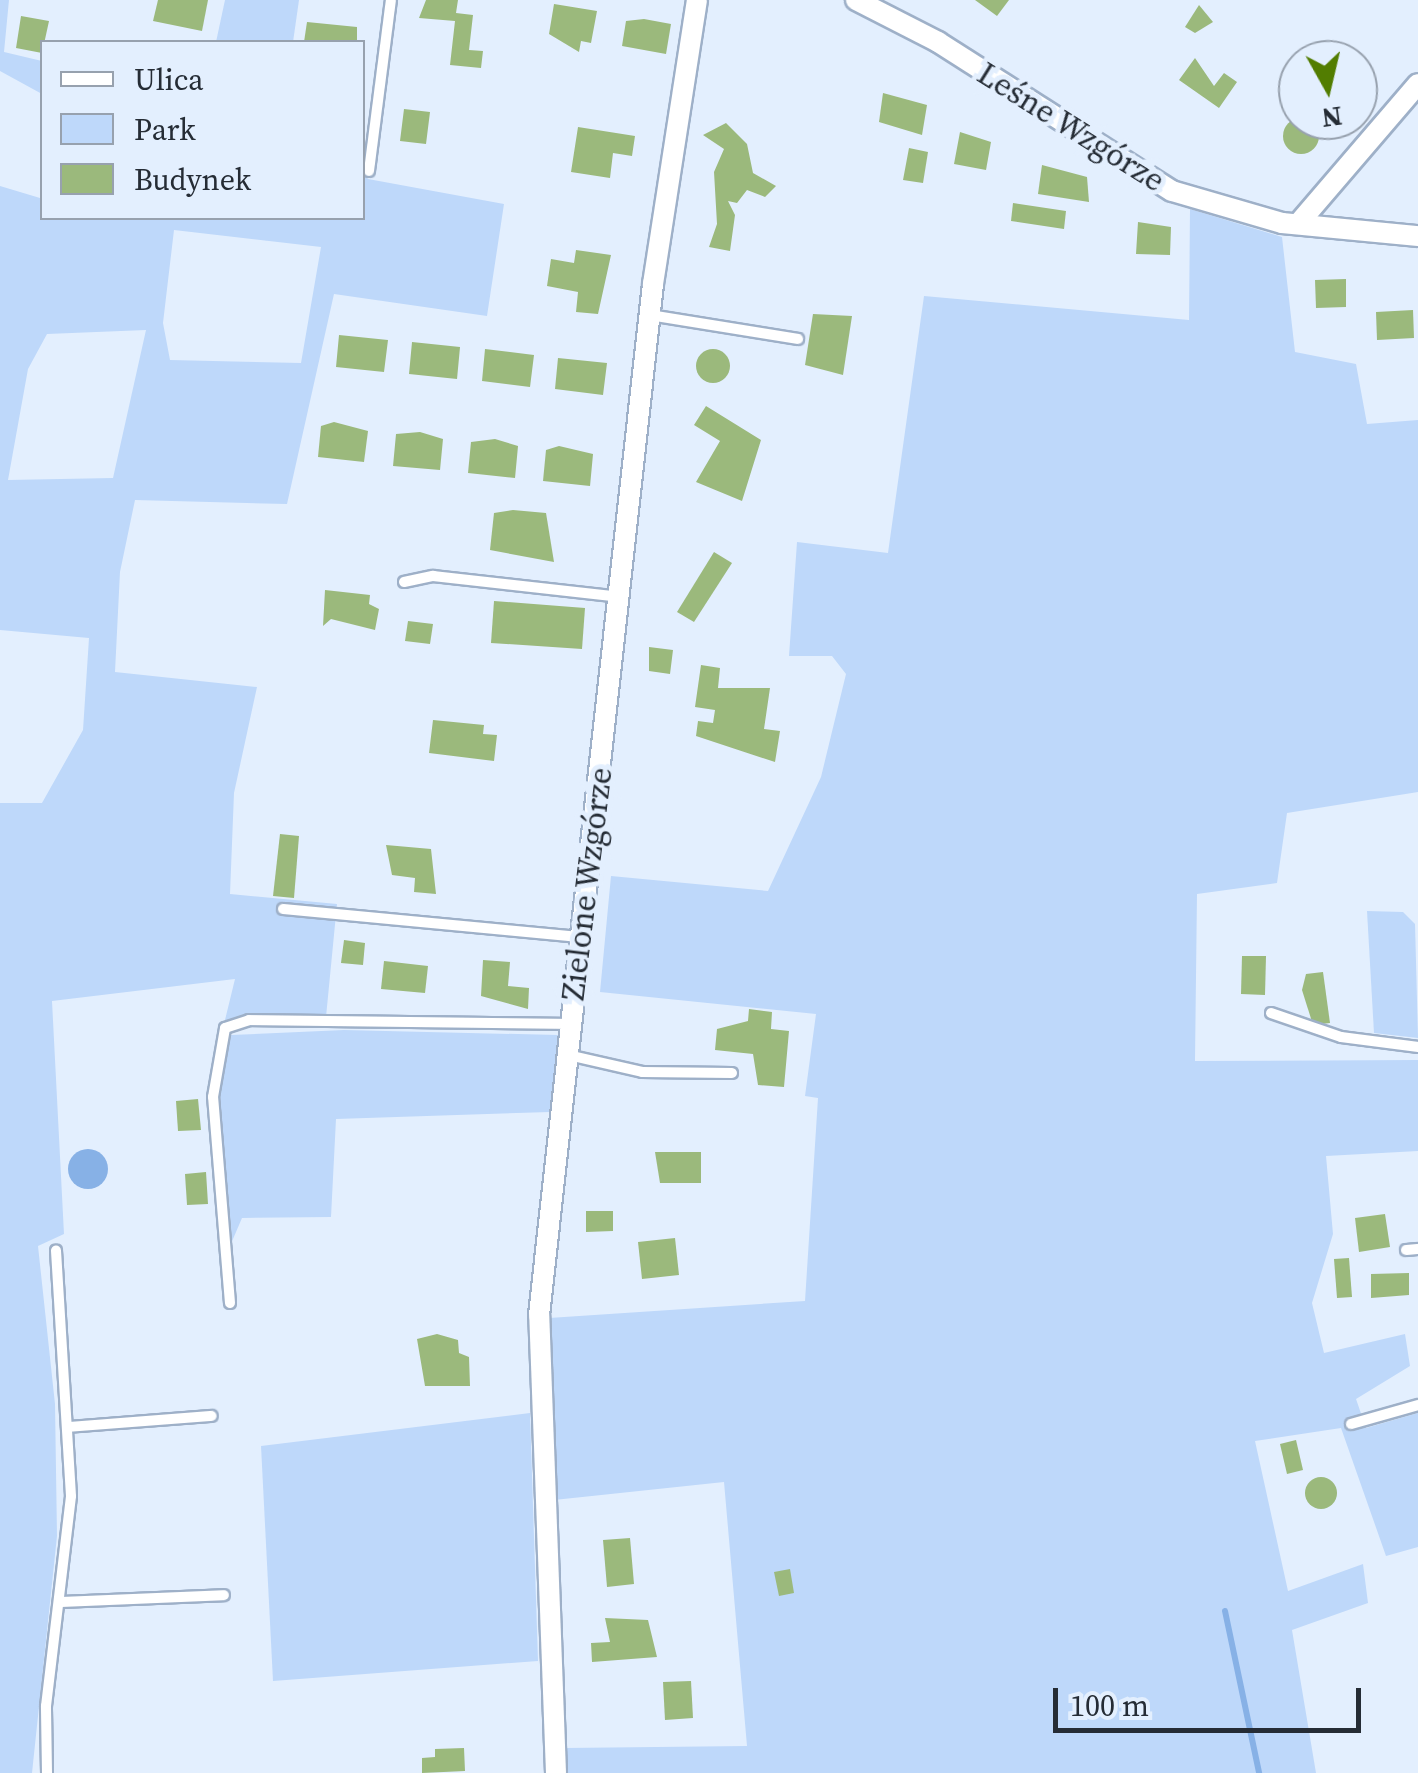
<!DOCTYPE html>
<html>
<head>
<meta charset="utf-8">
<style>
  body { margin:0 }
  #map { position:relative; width:1418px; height:1773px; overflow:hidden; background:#e3effe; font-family:"Source Serif 4",serif }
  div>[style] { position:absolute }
  .green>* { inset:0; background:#bed8fa }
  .water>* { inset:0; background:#87b1e6 }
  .round { border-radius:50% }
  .stream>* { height:6px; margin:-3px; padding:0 3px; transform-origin:3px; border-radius:3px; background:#87b1e6 }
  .building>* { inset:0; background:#9bb97c }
  .roads { filter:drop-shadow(2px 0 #9eb0c8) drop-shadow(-2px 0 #9eb0c8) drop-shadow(0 2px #9eb0c8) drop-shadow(0 -2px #9eb0c8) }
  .lane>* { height:10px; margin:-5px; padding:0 5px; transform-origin:5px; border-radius:5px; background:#fff }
  .street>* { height:20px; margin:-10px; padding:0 10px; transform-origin:10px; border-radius:10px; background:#fff }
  span { translate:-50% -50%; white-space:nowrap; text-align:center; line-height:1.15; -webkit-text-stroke:10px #e3effe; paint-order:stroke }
  .street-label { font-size:32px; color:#252c35 }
  .legend { position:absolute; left:40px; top:40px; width:325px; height:180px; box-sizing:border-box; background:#e3effe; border:2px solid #97a1ae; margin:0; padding:12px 18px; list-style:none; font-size:30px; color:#252c35 }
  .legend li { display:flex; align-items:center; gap:20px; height:50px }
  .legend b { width:50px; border:2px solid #97a1ae }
  .north { position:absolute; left:1278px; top:40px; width:100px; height:100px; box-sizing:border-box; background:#e3effe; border:2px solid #97a1ae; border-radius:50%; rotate:172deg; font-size:28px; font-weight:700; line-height:40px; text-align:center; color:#252c35 }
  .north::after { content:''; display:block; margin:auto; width:35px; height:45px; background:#527d01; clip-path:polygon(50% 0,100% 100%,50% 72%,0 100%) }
  .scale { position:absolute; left:1053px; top:1688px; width:308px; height:45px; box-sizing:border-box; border:5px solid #252c35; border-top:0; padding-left:12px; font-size:30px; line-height:35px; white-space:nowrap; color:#252c35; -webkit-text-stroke:8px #e3effe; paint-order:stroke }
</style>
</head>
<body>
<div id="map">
  <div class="green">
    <i style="clip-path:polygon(0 0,9px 0,4px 52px,42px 61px,42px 94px,0 71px)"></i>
    <i style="clip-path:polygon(225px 0,299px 0,293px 42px,216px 42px)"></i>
    <i style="clip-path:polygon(evenodd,363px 169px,368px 179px,504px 204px,487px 316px,334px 294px,287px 504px,135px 500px,120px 572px,115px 672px,257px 687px,234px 793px,230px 894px,337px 904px,326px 1017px,225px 1020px,235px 979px,52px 1001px,64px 1234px,38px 1246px,55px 1404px,57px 1536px,32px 1773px,0 1773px,0 803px,42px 803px,83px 730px,89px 638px,0 630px,0 186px,40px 198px,42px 191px,42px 218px,362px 218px,363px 169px,174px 230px,321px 247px,301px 363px,170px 360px,163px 323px,174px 230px,363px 169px,146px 330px,113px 478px,8px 480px,28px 369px,47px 334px,146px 330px)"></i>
    <i style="clip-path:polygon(1190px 209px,1282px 237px,1295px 352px,1356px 364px,1367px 424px,1418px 420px,1418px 792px,1287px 813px,1277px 883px,1197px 894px,1195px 1061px,1418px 1060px,1418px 1151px,1326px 1156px,1333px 1234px,1312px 1303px,1324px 1353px,1405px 1334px,1410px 1366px,1356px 1399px,1366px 1428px,1418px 1413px,1418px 1547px,1386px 1556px,1341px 1428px,1255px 1441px,1288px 1591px,1363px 1564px,1368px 1603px,1292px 1630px,1316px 1773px,567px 1773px,565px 1748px,747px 1746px,724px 1482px,554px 1500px,549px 1318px,805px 1301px,818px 1098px,805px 1096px,816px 1014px,600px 992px,611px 876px,768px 891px,821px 777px,846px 674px,832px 656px,789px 656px,797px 542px,888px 553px,924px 296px,1189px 320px)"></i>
    <i style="clip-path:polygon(1367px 911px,1403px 912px,1415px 924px,1418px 1038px,1374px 1033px)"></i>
    <i style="clip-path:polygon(344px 1030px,558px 1035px,550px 1112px,336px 1119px,331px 1217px,242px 1218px,230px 1246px,218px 1224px,226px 1216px,220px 1094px,231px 1035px)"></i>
    <i style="clip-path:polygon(530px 1413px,538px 1661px,273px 1681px,261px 1446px)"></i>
  </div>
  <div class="water">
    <i class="round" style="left:68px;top:1149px;width:40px;height:40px"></i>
  </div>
  <div class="stream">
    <i style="left:1225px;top:1611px;width:166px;rotate:78.1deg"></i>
  </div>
  <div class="building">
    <i style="clip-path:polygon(158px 0,208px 0,202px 31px,153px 21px)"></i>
    <i style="clip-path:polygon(426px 0,458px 0,456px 13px,473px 15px,469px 50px,483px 51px,481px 68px,450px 65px,455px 21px,419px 18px)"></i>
    <i style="clip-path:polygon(975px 0,1009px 0,997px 16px)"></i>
    <i style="clip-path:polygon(554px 4px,597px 11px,591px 43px,581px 41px,579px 52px,549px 34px)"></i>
    <i style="clip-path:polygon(1199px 5px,1213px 22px,1195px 33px,1185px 27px)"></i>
    <i style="clip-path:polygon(21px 16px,49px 21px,42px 53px,16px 48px)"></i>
    <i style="clip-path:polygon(644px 19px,671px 24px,666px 54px,622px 46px,626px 21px)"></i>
    <i style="clip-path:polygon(307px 22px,357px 27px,357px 42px,304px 42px)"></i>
    <i style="clip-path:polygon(1195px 58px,1214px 86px,1224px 73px,1237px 82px,1219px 108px,1179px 80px)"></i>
    <i style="clip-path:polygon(883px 93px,927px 105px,922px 135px,879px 122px)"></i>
    <i style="clip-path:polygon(404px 109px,430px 112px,426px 144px,400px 141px)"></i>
    <i class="round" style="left:1283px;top:118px;width:36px;height:36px"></i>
    <i style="clip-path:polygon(726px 123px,747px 144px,753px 173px,776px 186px,765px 197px,747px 190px,737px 203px,728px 201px,735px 215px,730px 251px,709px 247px,717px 224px,714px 172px,724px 149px,703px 135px)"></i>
    <i style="clip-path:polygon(578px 127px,635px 136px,632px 156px,613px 153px,610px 178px,571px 172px)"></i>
    <i style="clip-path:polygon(960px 132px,991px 142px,986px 170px,954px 164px)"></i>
    <i style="clip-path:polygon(909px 148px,928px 152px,923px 183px,903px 180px)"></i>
    <i style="clip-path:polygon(1042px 165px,1087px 177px,1089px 202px,1038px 194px)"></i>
    <i style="clip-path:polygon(1013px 203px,1066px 211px,1064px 229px,1011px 221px)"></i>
    <i style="clip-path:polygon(1138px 222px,1171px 227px,1170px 255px,1136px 254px)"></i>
    <i style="clip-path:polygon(576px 250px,611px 255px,598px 314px,576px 312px,578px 292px,547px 286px,551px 259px,574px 263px)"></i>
    <i style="clip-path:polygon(1346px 279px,1346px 307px,1316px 308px,1315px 280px)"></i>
    <i style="clip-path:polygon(1413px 310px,1414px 338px,1377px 340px,1376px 312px)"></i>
    <i style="clip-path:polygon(813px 314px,852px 316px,843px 375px,805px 365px)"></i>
    <i style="clip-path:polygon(339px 335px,388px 340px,384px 372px,336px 367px)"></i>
    <i style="clip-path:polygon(412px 342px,460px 347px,457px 379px,409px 374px)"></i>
    <i style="clip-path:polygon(485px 349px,534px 355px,530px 387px,482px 381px)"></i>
    <i class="round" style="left:696px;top:349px;width:34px;height:34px"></i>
    <i style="clip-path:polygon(558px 358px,607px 363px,603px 395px,555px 389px)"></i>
    <i style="clip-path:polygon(706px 406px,761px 440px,742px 501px,696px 482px,720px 441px,694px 425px)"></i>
    <i style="clip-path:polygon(334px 422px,368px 431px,364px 462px,318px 457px,321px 426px)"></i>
    <i style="clip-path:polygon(420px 432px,443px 439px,440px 470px,393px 466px,396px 434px)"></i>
    <i style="clip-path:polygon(495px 439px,518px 446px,515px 478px,468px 473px,471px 442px)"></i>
    <i style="clip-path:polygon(559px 446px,593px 454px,590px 486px,543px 481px,546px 450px)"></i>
    <i style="clip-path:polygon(513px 510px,546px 513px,554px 562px,490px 550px,494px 513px)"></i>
    <i style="clip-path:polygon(714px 552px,732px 563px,694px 622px,677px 612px)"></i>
    <i style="clip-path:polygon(325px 590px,370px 595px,369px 604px,379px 609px,375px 630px,331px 619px,323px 626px)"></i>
    <i style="clip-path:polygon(494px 601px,585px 608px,582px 649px,491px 643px)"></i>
    <i style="clip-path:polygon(408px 621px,433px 624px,430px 644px,405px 641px)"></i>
    <i style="clip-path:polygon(649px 647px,673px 650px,670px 674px,649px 671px)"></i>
    <i style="clip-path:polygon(701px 665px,720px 668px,718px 688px,770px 688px,764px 729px,780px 731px,775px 762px,696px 736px,698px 721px,713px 723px,715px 710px,695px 707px)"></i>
    <i style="clip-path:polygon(433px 720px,484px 725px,483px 734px,497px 735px,494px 761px,429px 753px)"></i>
    <i style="clip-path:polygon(280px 834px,299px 836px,294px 898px,273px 896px)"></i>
    <i style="clip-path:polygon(386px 845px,431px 849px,436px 894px,414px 892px,415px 878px,392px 875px)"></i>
    <i style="clip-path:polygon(344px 940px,365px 943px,363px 965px,341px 963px)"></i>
    <i style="clip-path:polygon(1242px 956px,1266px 956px,1265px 995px,1241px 994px)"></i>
    <i style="clip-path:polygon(483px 960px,510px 962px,508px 986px,529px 988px,528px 1009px,481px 996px)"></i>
    <i style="clip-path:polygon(384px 961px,428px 966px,425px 993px,381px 989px)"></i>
    <i style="clip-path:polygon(1323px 972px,1330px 1023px,1313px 1025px,1302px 990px,1306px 974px)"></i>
    <i style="clip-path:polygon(749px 1009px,772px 1012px,771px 1029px,789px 1031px,784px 1087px,758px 1085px,753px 1054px,715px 1050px,717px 1029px,748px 1021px)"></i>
    <i style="clip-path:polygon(198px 1099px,201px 1130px,178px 1131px,176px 1101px)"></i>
    <i style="clip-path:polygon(655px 1152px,701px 1152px,701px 1183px,660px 1183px)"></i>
    <i style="clip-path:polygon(206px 1172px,208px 1204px,187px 1205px,185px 1174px)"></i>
    <i style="clip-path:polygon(586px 1211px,613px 1211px,613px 1231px,586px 1232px)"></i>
    <i style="clip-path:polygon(1385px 1214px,1390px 1247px,1359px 1252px,1355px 1218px)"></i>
    <i style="clip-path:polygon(675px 1238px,679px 1275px,642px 1279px,638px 1242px)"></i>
    <i style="clip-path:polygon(1349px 1258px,1352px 1297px,1337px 1298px,1334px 1259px)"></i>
    <i style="clip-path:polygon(1409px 1273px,1409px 1295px,1371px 1298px,1371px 1274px)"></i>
    <i style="clip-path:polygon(437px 1334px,458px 1340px,459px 1353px,469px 1357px,470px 1386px,425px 1386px,417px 1339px)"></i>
    <i style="clip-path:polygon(1296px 1440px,1303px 1470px,1287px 1474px,1280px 1444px)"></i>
    <i class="round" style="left:1305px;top:1477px;width:32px;height:32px"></i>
    <i style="clip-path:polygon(630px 1538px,634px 1584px,607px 1587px,603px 1540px)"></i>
    <i style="clip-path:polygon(790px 1569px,794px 1593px,779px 1596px,774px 1572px)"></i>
    <i style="clip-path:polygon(605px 1618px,648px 1620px,657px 1657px,592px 1662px,591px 1643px,610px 1642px)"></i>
    <i style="clip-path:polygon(691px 1681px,693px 1718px,665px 1720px,663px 1682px)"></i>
    <i style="clip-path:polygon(464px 1748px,465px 1771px,422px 1773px,422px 1758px,435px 1757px,435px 1749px)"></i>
  </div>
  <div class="roads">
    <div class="lane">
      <i style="left:369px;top:171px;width:172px;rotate:-82.7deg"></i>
      <i style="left:650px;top:315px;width:150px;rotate:9.2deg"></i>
      <i style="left:404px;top:582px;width:30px;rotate:-12deg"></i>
      <i style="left:433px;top:576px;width:189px;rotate:6.4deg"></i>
      <i style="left:283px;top:909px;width:298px;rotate:5.4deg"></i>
      <i style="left:1271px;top:1013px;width:74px;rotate:18.9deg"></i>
      <i style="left:1341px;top:1037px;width:78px;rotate:7.4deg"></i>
      <i style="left:568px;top:1055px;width:76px;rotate:12.9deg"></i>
      <i style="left:642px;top:1072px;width:90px;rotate:0.6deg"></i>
      <i style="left:1406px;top:1250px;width:12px;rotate:-5deg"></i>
      <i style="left:230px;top:1303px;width:207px;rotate:-94.7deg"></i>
      <i style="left:213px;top:1097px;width:70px;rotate:-80.1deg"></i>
      <i style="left:225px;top:1028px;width:25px;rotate:-18deg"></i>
      <i style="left:249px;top:1020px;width:321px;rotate:0.7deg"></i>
      <i style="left:1351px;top:1424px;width:70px;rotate:-15.8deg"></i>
      <i style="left:68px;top:1427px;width:144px;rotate:-4.4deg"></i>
      <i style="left:60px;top:1602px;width:164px;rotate:-2.4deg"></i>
      <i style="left:47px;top:1773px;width:67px;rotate:-90.9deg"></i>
      <i style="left:46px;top:1706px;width:211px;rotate:-83.2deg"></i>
      <i style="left:71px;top:1496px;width:246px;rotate:-93.5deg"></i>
    </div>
    <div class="street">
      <i style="left:856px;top:0;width:92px;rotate:27.1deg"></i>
      <i style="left:938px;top:42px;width:277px;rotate:32.5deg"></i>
      <i style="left:1172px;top:191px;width:115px;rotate:16.2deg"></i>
      <i style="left:1282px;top:223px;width:137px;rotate:5.5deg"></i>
      <i style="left:1298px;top:224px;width:184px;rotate:-49.4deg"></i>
      <i style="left:556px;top:1773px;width:458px;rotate:-92.1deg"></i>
      <i style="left:539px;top:1315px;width:1037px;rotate:-83.69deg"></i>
      <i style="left:653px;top:284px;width:287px;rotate:-81.2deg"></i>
    </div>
  </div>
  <div class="street-label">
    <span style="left:1071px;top:127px;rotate:32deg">Leśne Wzgórze</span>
    <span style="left:587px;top:884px;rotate:-83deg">Zielone Wzgórze</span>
  </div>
  <ul class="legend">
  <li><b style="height:12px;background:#fff"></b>Ulica</li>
  <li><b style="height:28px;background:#bed8fa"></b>Park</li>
  <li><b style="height:28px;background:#9bb97c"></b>Budynek</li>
  </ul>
  <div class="north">N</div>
  <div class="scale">100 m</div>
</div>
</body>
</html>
